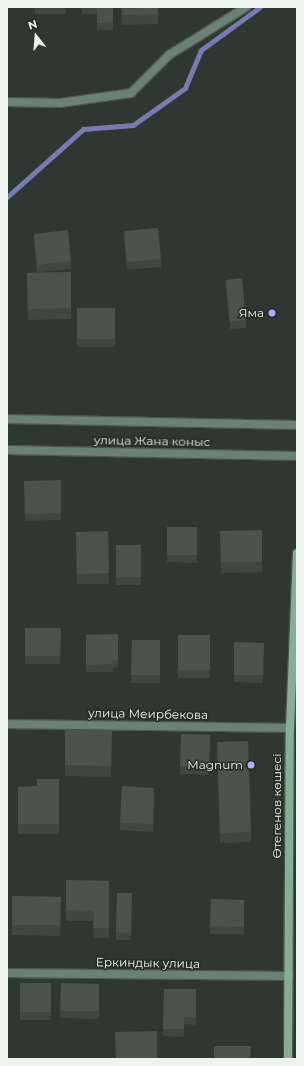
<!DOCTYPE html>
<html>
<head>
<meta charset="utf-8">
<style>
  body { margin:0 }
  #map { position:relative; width:304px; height:1066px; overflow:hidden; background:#2f3732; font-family:Montserrat,sans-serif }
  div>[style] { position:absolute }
  .stream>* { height:5px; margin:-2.5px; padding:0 2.5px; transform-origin:2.5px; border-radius:2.5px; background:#787bb2 }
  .roads { filter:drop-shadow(1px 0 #4e5550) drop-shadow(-1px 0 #4e5550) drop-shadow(0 1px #4e5550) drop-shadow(0 -1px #4e5550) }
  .street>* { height:8px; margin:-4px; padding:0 4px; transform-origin:4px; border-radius:4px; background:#698273 }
  .secondary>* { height:8px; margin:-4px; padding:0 4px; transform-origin:4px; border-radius:4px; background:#86ae95 }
  .wall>* { inset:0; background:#404742 }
  .building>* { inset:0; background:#4b534d }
  .dots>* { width:11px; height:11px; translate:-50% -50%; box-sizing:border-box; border:2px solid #252d28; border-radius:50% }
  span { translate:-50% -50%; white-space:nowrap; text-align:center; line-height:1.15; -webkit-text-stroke:3px #252d28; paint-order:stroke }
  .poi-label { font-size:12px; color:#eef3ef }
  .right { translate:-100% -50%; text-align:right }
  .street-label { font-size:12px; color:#eef3ef }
  .frame { position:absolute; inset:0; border:8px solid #eef3ef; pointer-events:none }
  .north { position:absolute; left:16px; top:16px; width:40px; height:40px; -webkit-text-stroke:3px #252d28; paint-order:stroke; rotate:343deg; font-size:11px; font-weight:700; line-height:16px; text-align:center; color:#eef3ef }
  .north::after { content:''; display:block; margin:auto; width:14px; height:18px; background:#eef3ef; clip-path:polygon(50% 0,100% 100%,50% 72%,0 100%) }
</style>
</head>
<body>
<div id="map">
  <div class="stream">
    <i style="left:7px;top:197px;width:102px;rotate:-41.8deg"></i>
    <i style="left:83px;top:129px;width:50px;rotate:-4.6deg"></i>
    <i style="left:133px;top:125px;width:64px;rotate:-35.4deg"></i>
    <i style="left:185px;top:88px;width:41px;rotate:-67.2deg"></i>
    <i style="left:201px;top:50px;width:73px;rotate:-36.1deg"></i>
  </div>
  <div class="roads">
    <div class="street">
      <i style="left:7px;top:102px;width:53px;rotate:1.1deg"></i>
      <i style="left:60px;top:103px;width:72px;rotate:-8deg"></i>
      <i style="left:131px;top:93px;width:54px;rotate:-45deg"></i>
      <i style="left:169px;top:55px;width:91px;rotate:-31.9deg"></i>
      <i style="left:7px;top:419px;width:290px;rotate:1.2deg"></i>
      <i style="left:7px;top:450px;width:290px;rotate:1.2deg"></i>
      <i style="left:7px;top:724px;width:283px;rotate:0.8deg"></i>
      <i style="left:7px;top:973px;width:282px;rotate:0.6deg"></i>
    </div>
    <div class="secondary">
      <i style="left:288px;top:1059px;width:331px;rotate:-89.7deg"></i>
      <i style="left:290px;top:728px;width:175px;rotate:-87.7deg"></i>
    </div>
  </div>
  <div class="wall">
    <i style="clip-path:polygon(35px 7px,66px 7px,66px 14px,35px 14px)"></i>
    <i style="clip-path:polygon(82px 7px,113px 7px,113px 30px,97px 30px,97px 14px,82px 14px)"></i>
    <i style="clip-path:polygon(121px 7px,158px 7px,158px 24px,122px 25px)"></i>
    <i style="clip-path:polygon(124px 231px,161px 259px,161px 267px,127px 270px,124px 239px)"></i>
    <i style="clip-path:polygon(34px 234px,71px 261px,71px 269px,39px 272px,71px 272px,71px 319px,28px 320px,27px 273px,37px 272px,34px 241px)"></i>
    <i style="clip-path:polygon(226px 280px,246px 320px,246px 328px,230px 329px,226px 287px)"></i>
    <i style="clip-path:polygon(77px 308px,115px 308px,115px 347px,77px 347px)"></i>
    <i style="clip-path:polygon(24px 481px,61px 513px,61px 520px,25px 521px)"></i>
    <i style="clip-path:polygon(167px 527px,197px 527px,197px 563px,167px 562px)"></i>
    <i style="clip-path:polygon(262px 530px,262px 572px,221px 573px,220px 531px)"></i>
    <i style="clip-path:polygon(108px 531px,109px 584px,77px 584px,76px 542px)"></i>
    <i style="clip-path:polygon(116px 545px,141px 545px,141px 585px,116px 585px)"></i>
    <i style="clip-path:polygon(25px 628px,61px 628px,60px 664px,25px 664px)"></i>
    <i style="clip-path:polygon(118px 634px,118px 667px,113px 668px,113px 672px,86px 672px,86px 635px)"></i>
    <i style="clip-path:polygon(178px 635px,210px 635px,210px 678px,178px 678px)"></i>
    <i style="clip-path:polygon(132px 640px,160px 640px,160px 683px,131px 683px)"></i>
    <i style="clip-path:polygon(234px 642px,264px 643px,263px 683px,234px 682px)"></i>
    <i style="clip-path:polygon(7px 730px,8px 730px,8px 770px,7px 770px)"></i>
    <i style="clip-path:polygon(112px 730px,111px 777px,65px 776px,65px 765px)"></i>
    <i style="clip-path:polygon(181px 734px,210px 735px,209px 775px,180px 774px)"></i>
    <i style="clip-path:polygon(217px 742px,251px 832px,251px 842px,220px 843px)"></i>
    <i style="clip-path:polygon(59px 779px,59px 834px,18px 834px,18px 787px,37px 786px)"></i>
    <i style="clip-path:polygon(154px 796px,153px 832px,120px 830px,120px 823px)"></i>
    <i style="clip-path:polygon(66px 880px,109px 881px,109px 938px,93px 938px,94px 921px,66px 921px)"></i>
    <i style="clip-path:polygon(117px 893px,132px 893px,131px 940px,116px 940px)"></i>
    <i style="clip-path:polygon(12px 896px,61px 897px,60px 936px,12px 935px)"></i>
    <i style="clip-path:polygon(211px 899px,244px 900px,244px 934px,210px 934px)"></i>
    <i style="clip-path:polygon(20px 983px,51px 983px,51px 1020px,20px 1020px)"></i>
    <i style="clip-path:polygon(99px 984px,99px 1019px,60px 1018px,60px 1011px)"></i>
    <i style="clip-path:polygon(164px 989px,196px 989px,196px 1025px,184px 1024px,184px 1037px,163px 1036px)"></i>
  </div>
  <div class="building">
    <i style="clip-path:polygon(97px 7px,113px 7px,113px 22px,97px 23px)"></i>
    <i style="clip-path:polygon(122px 7px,158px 7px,158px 14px,122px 15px)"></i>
    <i style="clip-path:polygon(158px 228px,161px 259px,127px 262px,124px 231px)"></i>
    <i style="clip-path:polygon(68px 230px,71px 261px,37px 265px,34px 234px)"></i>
    <i style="clip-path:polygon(71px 272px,71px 308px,28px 309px,27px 273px)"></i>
    <i style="clip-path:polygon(242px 278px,246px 320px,230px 322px,226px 280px)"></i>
    <i style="clip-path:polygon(77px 308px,115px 308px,115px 339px,77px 339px)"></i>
    <i style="clip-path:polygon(61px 480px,61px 513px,25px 514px,24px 481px)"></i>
    <i style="clip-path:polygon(167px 527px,197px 527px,197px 555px,167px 555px)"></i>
    <i style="clip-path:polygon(262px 530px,262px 562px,221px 562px,220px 531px)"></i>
    <i style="clip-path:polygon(108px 531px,109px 573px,77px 574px,76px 532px)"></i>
    <i style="clip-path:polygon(116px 545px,141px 545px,141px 577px,116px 577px)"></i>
    <i style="clip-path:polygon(25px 628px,61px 628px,60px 656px,25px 656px)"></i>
    <i style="clip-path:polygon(118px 634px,118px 660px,112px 660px,113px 664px,86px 665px,86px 635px)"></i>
    <i style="clip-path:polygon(178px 635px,210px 635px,210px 670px,178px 670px)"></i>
    <i style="clip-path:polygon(132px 640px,160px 640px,160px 675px,131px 675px)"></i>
    <i style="clip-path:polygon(234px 642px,264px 643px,263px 675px,234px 675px)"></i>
    <i style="clip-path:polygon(65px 729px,112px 730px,111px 766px,65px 765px)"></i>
    <i style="clip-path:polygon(7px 730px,8px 730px,8px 762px,7px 762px)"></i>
    <i style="clip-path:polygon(181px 734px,210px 735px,209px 767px,180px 766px)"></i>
    <i style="clip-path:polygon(248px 741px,251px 832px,220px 833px,217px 742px)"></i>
    <i style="clip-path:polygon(37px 779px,59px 779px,59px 824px,18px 824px,18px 787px,37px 786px)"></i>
    <i style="clip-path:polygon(122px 786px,154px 788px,153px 824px,120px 823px)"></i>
    <i style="clip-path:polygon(66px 880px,109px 881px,109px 928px,93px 928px,94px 911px,66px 910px)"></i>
    <i style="clip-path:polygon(117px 893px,132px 893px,131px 933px,116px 932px)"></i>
    <i style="clip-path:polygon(12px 896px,61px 897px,60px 925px,12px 925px)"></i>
    <i style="clip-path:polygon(211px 899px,244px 900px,244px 927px,210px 926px)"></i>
    <i style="clip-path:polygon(20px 983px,51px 983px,51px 1012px,20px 1012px)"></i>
    <i style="clip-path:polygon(61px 983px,99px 984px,99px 1011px,60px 1011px)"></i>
    <i style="clip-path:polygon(164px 989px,196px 989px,196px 1017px,184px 1017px,184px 1029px,163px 1029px)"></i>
    <i style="clip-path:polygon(157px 1031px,157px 1059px,116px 1059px,115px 1032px)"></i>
    <i style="clip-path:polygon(214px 1046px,251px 1046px,250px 1059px,214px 1059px)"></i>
  </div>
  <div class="dots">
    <i style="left:272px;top:313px;background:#abaffb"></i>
    <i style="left:251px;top:765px;background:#abaffb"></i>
  </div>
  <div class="poi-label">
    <span class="right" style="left:264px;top:313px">Яма</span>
    <span class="right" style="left:243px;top:765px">Magnum</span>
  </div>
  <div class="street-label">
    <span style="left:152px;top:441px;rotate:1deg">улица Жана коныс</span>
    <span style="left:148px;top:714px;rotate:1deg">улица Меирбекова</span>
    <span style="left:277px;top:806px;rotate:-90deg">Өтегенов көшесі</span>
    <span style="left:148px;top:963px;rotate:1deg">Еркиндык улица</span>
  </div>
  <div class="frame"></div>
  <div class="north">N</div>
</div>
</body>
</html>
